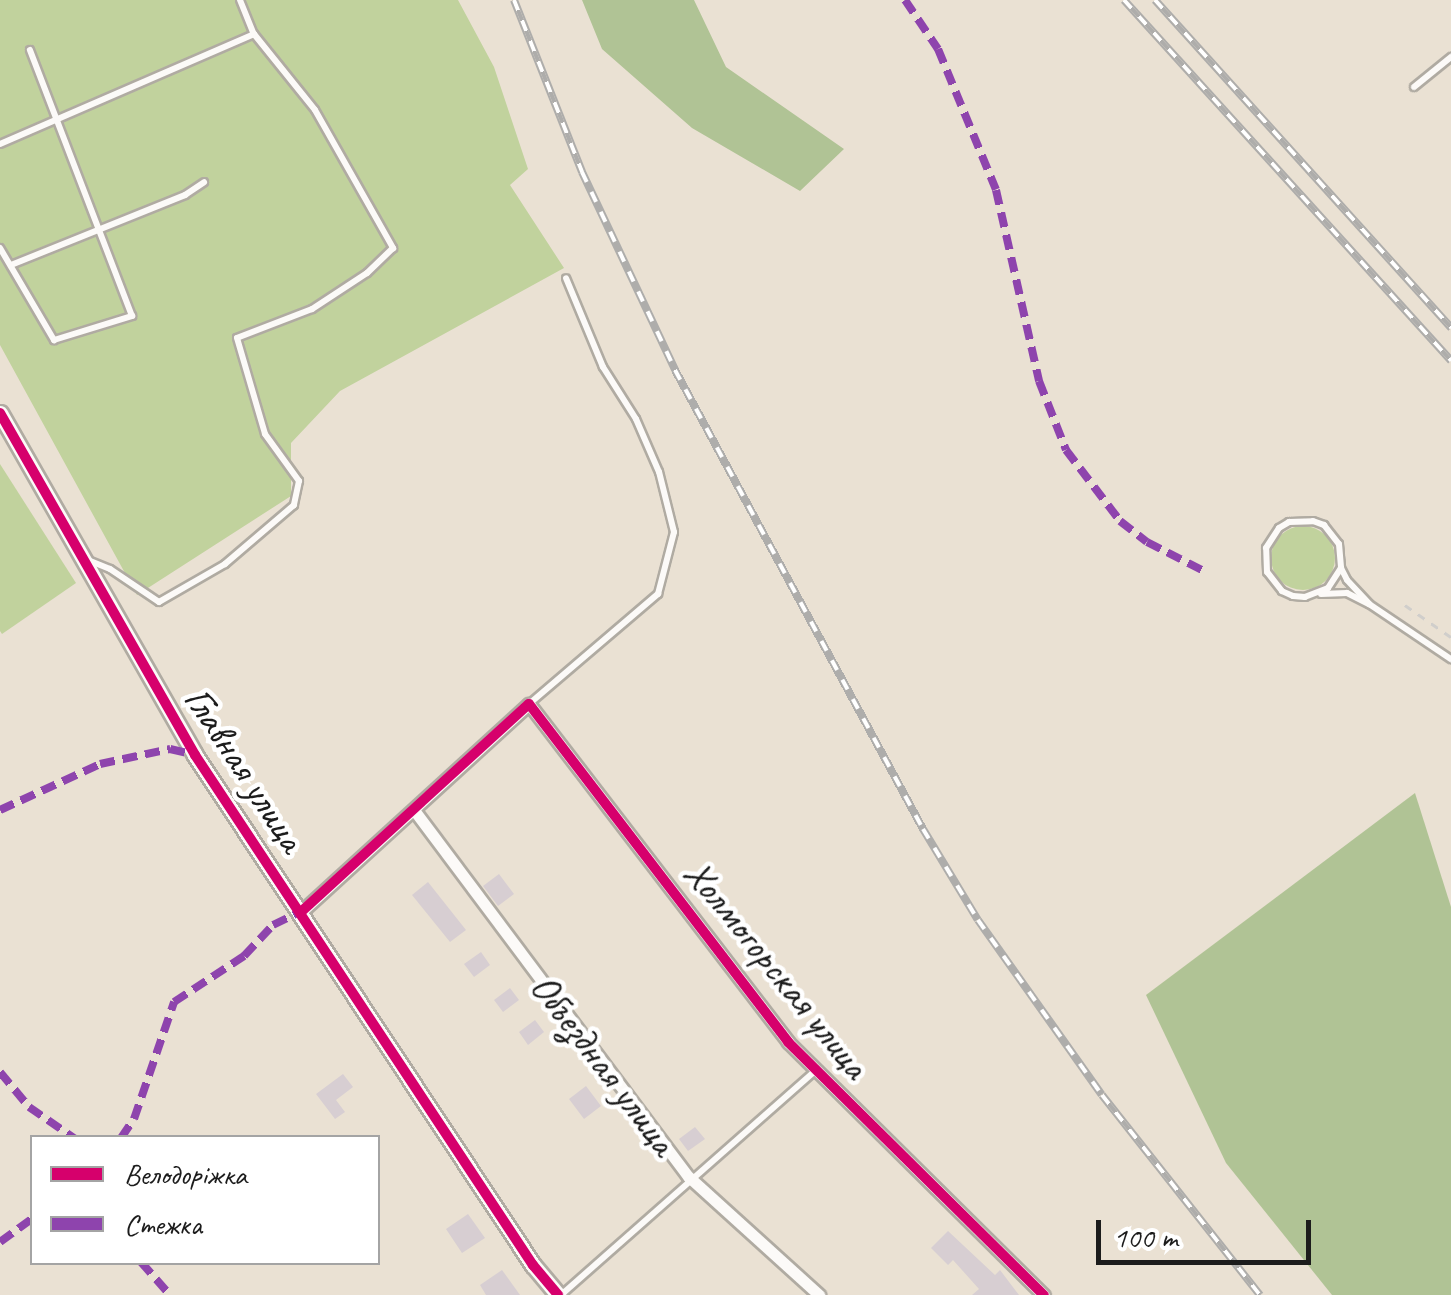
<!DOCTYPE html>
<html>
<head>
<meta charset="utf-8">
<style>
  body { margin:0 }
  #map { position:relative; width:1451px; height:1295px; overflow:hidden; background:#eae1d3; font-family:Caveat,sans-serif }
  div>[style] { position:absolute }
  .green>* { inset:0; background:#c1d29d }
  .round { border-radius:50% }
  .forest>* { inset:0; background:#b0c395 }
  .building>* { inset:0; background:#d7ced2 }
  .path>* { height:2.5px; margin-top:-1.25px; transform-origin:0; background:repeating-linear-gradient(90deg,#d0cecb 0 8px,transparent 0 16px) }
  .roads { filter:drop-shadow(2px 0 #b0aba2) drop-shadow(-2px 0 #b0aba2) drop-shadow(0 2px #b0aba2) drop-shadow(0 -2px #b0aba2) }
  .lane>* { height:6px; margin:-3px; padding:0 3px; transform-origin:3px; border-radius:3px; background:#fcfaf8 }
  .street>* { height:11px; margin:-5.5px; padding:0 5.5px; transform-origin:5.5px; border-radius:5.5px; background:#fcfaf8 }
  .secondary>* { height:15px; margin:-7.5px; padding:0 7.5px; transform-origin:7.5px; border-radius:7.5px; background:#fcfaf8 }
  .rail>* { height:8px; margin-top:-4px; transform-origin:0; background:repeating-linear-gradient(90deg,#fff 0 11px,#aeadab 0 22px); box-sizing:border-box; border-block:2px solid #aeadab }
  .quiet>* { height:8px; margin-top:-4px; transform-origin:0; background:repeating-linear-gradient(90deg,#8e44ad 0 15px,transparent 0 23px) }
  .cycleway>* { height:10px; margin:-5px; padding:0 5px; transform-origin:5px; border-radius:5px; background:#d6006c }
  span { translate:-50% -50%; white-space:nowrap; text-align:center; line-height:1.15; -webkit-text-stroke:9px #fff; paint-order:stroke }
  .street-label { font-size:40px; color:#1c1c1c }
  .legend { position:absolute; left:30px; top:1135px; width:350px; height:130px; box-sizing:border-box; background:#fff; border:2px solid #a4a4a4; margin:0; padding:12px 18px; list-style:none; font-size:30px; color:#1c1c1c }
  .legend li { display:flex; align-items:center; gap:20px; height:50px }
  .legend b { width:50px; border:2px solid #a4a4a4 }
  .scale { position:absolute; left:1096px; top:1220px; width:215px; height:45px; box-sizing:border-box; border:5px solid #1c1c1c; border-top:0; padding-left:12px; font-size:30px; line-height:35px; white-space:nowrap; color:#1c1c1c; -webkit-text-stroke:8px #fff; paint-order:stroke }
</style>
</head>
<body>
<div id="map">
  <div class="green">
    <i style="clip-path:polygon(0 0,458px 0,494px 67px,528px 169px,510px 185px,564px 268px,340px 391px,291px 443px,291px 496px,137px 595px,0 345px)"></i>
    <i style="clip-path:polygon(0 464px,76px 583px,2px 634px,0 631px)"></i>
    <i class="round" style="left:1271px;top:526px;width:64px;height:64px"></i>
  </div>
  <div class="forest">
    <i style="clip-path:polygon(582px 0,694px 0,726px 67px,844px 149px,800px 191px,692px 128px,602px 49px)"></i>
    <i style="clip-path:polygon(1415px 793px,1451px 907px,1451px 1295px,1332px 1295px,1226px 1163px,1146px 995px)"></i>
  </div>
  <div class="building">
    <i style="clip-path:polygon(499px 874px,514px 894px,498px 906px,483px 886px)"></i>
    <i style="clip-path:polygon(428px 882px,466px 930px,450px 942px,412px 895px)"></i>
    <i style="clip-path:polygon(481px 952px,490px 965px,474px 977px,464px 964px)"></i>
    <i style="clip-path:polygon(510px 988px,519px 1000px,503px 1012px,494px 1000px)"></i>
    <i style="clip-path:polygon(535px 1020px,544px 1032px,528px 1045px,519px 1032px)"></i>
    <i style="clip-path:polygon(343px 1074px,353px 1087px,336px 1100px,345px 1112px,335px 1119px,316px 1094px)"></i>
    <i style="clip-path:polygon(586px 1086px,601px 1106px,584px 1119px,569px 1099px)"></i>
    <i style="clip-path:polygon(695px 1127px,705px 1139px,688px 1151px,679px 1139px)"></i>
    <i style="clip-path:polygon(468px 1214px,485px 1238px,462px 1253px,446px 1229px)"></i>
    <i style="clip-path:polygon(948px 1231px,995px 1275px,1000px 1270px,1019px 1295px,972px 1295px,979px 1289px,953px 1260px,948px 1265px,931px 1248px)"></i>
    <i style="clip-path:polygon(502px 1270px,520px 1295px,486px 1295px,480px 1285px)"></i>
  </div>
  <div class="path">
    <i style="left:1405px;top:605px;width:56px;rotate:34.8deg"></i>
  </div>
  <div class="roads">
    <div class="lane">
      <i style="left:240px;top:0;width:37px;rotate:68deg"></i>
      <i style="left:1414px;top:87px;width:48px;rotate:-39deg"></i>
      <i style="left:0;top:144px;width:277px;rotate:-23.4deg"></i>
      <i style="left:254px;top:34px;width:97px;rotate:51.2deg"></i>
      <i style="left:315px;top:110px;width:159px;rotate:60.5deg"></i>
      <i style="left:393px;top:248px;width:36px;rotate:136deg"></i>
      <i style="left:367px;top:273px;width:66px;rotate:146.8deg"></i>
      <i style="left:312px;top:309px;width:80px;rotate:158.9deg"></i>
      <i style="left:237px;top:338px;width:100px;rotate:73.7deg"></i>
      <i style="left:265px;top:434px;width:58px;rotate:54.1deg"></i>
      <i style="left:299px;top:481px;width:25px;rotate:102deg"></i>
      <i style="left:294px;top:505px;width:91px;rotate:139.5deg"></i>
      <i style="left:225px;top:564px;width:76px;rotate:150.1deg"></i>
      <i style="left:159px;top:602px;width:59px;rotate:-146deg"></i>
      <i style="left:110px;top:569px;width:24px;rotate:-158deg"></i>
      <i style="left:0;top:248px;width:107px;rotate:59.6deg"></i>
      <i style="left:54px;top:340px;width:82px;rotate:-17.1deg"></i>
      <i style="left:132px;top:316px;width:285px;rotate:-111deg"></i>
      <i style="left:11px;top:265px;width:188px;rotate:-21.9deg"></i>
      <i style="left:185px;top:195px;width:23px;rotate:-34deg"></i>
      <i style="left:1341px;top:568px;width:24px;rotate:123deg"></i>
      <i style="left:1328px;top:588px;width:25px;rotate:159deg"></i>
      <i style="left:1305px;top:597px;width:12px;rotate:-175deg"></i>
      <i style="left:1293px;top:596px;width:12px;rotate:-156deg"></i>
      <i style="left:1282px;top:591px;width:24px;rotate:-128deg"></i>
      <i style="left:1267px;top:572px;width:24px;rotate:-92deg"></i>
      <i style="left:1266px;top:548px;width:24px;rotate:-57deg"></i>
      <i style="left:1279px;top:528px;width:12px;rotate:-31deg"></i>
      <i style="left:1289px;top:522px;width:24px;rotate:-2deg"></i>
      <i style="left:1313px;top:521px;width:12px;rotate:20deg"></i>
      <i style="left:1324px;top:525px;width:24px;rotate:52deg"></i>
      <i style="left:1339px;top:544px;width:24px;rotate:85deg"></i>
      <i style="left:1341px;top:568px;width:13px;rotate:63deg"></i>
      <i style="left:1347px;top:580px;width:33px;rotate:47deg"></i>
      <i style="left:1321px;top:594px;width:26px;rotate:-2deg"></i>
      <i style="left:1347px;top:593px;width:25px;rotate:27deg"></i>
      <i style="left:1369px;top:604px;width:99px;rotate:33.9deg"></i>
      <i style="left:529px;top:704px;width:170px;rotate:-40.5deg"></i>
      <i style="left:658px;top:594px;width:64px;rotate:-75.5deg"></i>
      <i style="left:674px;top:532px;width:62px;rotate:-104deg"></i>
      <i style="left:659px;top:472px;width:58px;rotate:-113.5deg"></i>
      <i style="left:636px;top:419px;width:62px;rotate:-122.4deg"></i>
      <i style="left:603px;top:367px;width:96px;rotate:-112.6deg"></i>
      <i style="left:561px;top:1295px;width:339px;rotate:-41.4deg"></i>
    </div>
    <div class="street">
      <i style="left:414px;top:810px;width:459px;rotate:53.2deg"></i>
      <i style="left:689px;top:1177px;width:176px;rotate:42.2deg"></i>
      <i style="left:302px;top:911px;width:307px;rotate:-42.4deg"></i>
      <i style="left:529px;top:704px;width:426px;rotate:52.5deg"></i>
      <i style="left:788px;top:1042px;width:360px;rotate:44.7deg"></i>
    </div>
    <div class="secondary">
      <i style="left:0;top:413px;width:394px;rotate:60.3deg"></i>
      <i style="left:195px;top:755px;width:612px;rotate:56.47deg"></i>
      <i style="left:533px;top:1265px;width:39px;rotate:50deg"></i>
    </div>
  </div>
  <div class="rail">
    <i style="left:514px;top:0;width:185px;rotate:68.4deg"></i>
    <i style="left:582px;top:172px;width:219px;rotate:64.8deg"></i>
    <i style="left:675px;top:370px;width:522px;rotate:61.62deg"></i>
    <i style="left:923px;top:829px;width:106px;rotate:58.9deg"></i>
    <i style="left:978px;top:920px;width:214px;rotate:54.7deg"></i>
    <i style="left:1102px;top:1095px;width:255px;rotate:51.7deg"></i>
    <i style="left:1124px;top:0;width:487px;rotate:47.8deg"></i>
    <i style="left:1155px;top:0;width:442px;rotate:47.9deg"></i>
  </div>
  <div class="quiet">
    <i style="left:905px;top:0;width:59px;rotate:56deg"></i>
    <i style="left:938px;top:49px;width:152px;rotate:67.6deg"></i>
    <i style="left:996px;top:190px;width:196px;rotate:77.3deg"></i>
    <i style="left:1039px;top:381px;width:74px;rotate:68.6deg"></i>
    <i style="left:1066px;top:450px;width:89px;rotate:52.7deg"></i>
    <i style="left:1120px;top:521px;width:34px;rotate:38deg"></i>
    <i style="left:1147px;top:542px;width:66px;rotate:27deg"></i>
    <i style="left:0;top:810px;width:110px;rotate:-24.7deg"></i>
    <i style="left:100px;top:764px;width:72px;rotate:-12.1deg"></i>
    <i style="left:170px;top:749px;width:26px;rotate:13deg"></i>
    <i style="left:0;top:1072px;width:45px;rotate:50.4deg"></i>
    <i style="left:29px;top:1107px;width:55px;rotate:34.6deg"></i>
    <i style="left:121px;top:1138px;width:23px;rotate:-56deg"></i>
    <i style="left:134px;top:1119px;width:124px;rotate:-71.1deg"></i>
    <i style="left:174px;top:1002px;width:84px;rotate:-33.3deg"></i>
    <i style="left:244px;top:956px;width:42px;rotate:-46.9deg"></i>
    <i style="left:273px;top:925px;width:32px;rotate:-26deg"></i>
    <i style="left:0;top:1242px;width:39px;rotate:-36deg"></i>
    <i style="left:141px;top:1262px;width:44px;rotate:48.7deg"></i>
  </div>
  <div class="cycleway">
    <i style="left:0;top:413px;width:394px;rotate:60.3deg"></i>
    <i style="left:195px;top:755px;width:612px;rotate:56.47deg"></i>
    <i style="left:533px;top:1265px;width:39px;rotate:50deg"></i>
    <i style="left:302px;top:911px;width:307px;rotate:-42.4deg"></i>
    <i style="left:529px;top:704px;width:426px;rotate:52.5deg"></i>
    <i style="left:788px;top:1042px;width:360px;rotate:44.7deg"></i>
  </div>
  <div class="street-label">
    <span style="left:245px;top:769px;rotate:57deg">Главная улица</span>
    <span style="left:777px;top:969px;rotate:51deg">Холмогорская улица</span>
    <span style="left:604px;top:1064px;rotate:53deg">Объездная улица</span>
  </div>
  <ul class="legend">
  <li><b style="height:12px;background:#d6006c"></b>Велодоріжка</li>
  <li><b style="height:12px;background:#8e44ad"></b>Стежка</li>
  </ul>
  <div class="scale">100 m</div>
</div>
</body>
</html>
